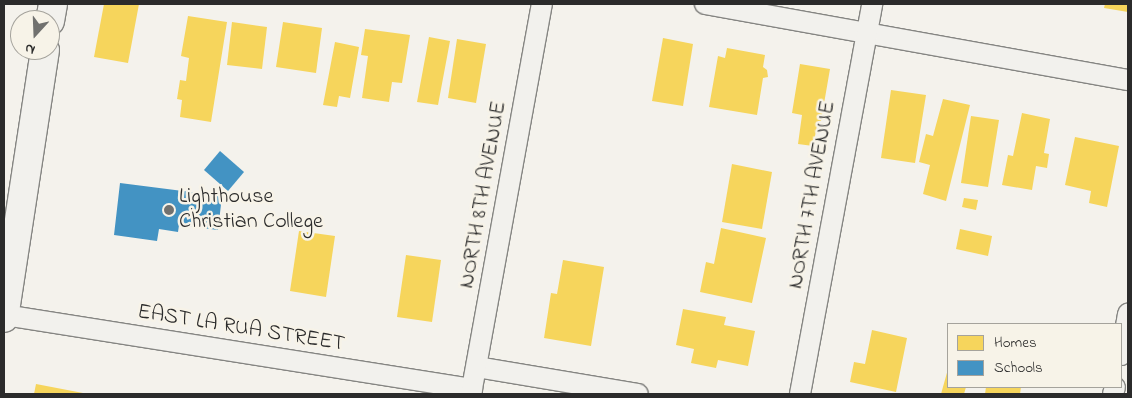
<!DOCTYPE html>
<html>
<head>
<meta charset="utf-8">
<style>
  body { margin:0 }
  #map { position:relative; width:1132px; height:398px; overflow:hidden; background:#f4f2ec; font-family:"Indie Flower",sans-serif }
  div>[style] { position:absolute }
  .homes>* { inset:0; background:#f6d55c }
  .schools>* { inset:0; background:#4393c3 }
  .roads { filter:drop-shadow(1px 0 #858582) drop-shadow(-1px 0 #858582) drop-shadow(0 1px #858582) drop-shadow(0 -1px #858582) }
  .street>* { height:20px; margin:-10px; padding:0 10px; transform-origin:10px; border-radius:10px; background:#f2f1ed }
  .primary>* { height:28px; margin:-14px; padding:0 14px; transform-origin:14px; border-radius:14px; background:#f2f1ed }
  .dots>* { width:14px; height:14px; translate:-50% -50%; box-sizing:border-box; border:2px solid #f7f3e8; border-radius:50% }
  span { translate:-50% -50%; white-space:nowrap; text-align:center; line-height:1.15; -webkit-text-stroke:5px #f7f3e8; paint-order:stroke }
  .street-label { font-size:22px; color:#2b2b2b }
  .poi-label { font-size:22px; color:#2b2b2b }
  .left { translate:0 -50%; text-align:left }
  .frame { position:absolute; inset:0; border:5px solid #2b2b2b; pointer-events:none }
  .legend { position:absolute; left:947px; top:323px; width:175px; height:65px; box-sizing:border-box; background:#f7f3e8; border:1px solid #a5a39c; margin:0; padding:6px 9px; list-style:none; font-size:15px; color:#2b2b2b }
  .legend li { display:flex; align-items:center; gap:10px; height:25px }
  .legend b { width:25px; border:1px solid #a5a39c }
  .north { position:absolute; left:10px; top:10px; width:50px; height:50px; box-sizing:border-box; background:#f7f3e8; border:1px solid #a5a39c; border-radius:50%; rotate:200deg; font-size:14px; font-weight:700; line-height:20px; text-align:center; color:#2b2b2b }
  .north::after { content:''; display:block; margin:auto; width:18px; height:22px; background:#71716f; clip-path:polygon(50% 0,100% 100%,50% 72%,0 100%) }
</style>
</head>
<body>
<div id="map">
  <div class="homes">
    <i style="clip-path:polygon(104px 4px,139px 4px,128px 63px,94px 57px)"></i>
    <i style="clip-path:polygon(1105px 4px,1128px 4px,1128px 12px,1104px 8px)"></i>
    <i style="clip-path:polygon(188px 16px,227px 22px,211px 122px,180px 117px,182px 100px,177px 99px,180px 80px,186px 81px,189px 58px,181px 56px)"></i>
    <i style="clip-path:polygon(232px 22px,267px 27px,262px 69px,227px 65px)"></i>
    <i style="clip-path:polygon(283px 22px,322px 28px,316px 73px,276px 67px)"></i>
    <i style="clip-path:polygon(365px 29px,410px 35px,402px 83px,392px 82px,389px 102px,362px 98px,368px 56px,361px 55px)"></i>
    <i style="clip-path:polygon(429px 37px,450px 41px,438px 105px,417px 102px)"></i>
    <i style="clip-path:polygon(663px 38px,693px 44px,683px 106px,652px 101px)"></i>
    <i style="clip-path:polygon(457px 39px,486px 44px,476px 103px,448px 98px)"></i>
    <i style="clip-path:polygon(335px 42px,359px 47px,350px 98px,339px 96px,337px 107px,323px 105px)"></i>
    <i style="clip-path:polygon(727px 48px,765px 55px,763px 67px,767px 70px,768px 77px,763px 78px,757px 115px,709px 107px,718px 56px,725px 58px)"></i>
    <i style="clip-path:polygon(800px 64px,830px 69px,821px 121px,818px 121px,813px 146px,798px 144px,802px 115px,792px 113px)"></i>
    <i style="clip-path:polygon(891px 90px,926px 95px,915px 163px,881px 158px)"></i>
    <i style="clip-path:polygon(943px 99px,970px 105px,946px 201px,923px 194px,930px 165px,919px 162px,926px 134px,933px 136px)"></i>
    <i style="clip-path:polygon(1022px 113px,1050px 119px,1044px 153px,1049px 154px,1047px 168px,1036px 166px,1032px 190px,1002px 185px,1008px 155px,1013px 156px)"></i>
    <i style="clip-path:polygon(971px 116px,999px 120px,988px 187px,961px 183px)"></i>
    <i style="clip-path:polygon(1075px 137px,1119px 146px,1107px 207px,1089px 203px,1091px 191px,1065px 185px)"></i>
    <i style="clip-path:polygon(732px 164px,772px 172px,762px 229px,722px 222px)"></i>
    <i style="clip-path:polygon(964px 198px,978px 200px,976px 210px,962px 207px)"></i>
    <i style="clip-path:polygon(721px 228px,766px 238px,752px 303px,700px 292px,706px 262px,714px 264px)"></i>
    <i style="clip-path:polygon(960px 229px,992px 236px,988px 256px,956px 249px)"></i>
    <i style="clip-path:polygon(299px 231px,335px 236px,326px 297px,290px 291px)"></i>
    <i style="clip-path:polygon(406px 255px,441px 260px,432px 322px,397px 317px)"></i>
    <i style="clip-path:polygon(563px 260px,604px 267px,591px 346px,544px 338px,551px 293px,557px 294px)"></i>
    <i style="clip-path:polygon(683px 309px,726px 317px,724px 325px,755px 331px,748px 366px,718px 360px,716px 368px,691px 363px,694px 349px,676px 345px)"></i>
    <i style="clip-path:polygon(872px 330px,907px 338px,896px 392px,850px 382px,854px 362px,865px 364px)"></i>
    <i style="clip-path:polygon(948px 369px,948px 387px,966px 387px,964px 394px,941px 394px)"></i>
    <i style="clip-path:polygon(36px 384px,83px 393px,83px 394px,34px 394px)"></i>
    <i style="clip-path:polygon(986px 387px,1021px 387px,1020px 394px,985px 394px)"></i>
  </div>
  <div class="schools">
    <i style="clip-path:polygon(220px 151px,244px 172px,228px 191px,204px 170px)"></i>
    <i style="clip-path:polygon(120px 183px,222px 196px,218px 230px,179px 225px,178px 232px,159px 229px,157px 241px,114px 235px)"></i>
  </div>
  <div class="roads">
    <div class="street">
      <i style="left:705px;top:4px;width:430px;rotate:10.2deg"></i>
      <i style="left:4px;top:315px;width:474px;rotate:9deg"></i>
      <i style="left:1121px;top:355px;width:42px;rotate:-80.3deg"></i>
      <i style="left:477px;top:367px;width:163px;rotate:9.5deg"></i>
      <i style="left:471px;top:394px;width:396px;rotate:-79.7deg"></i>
      <i style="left:800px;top:394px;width:397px;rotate:-79.5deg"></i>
      <i style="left:1113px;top:394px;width:7px;rotate:-74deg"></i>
    </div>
    <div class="primary">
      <i style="left:50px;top:21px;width:17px;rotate:-80deg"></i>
      <i style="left:4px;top:318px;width:271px;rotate:-81.3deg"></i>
    </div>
  </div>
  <div class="dots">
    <i style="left:169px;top:210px;background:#71716f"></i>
  </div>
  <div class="street-label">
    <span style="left:484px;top:195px;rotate:-80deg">NORTH 8TH AVENUE</span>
    <span style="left:813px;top:195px;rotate:-80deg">NORTH 7TH AVENUE</span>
    <span style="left:241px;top:329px;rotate:9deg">EAST LA RUA STREET</span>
  </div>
  <div class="poi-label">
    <span class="left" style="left:179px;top:210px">Lighthouse<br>Christian College</span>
  </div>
  <div class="frame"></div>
  <ul class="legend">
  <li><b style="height:14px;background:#f6d55c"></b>Homes</li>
  <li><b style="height:14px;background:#4393c3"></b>Schools</li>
  </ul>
  <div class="north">N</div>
</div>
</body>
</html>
